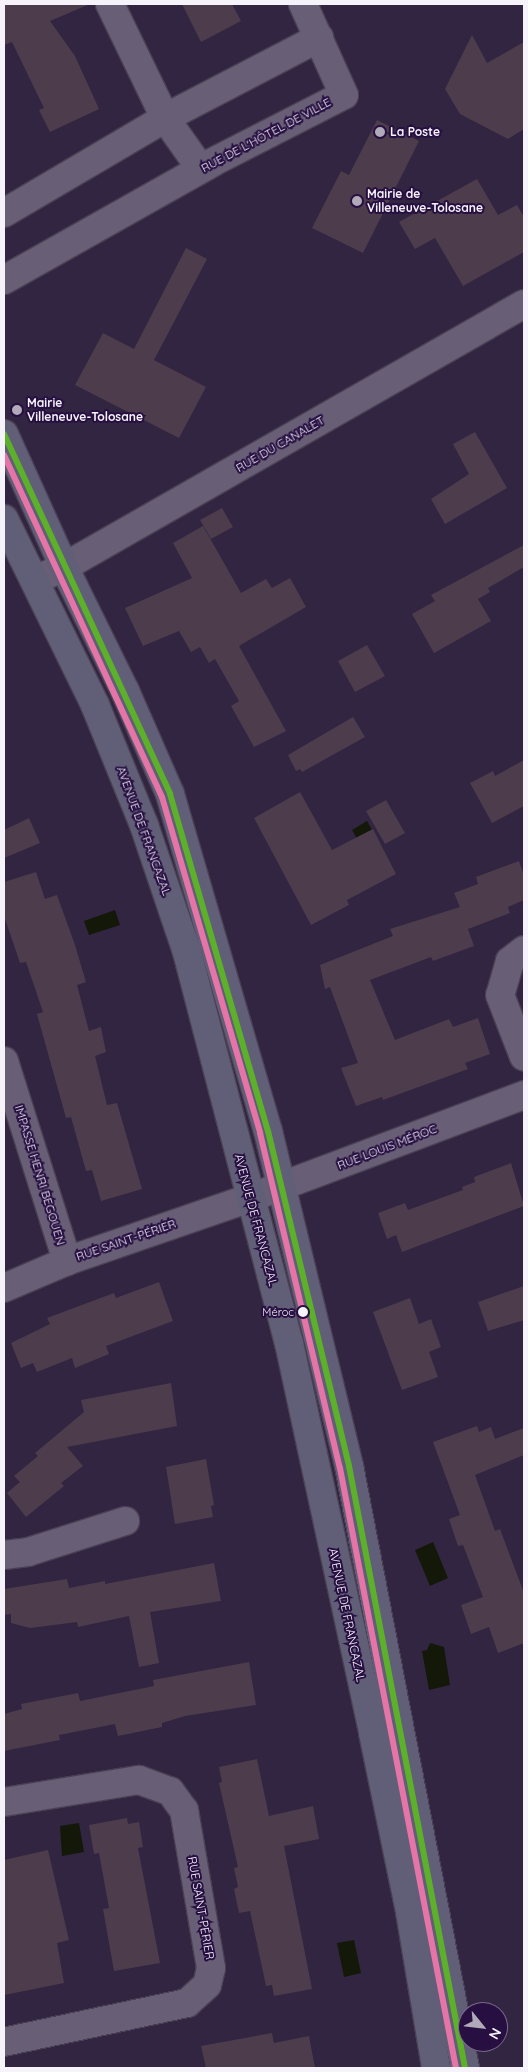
<!DOCTYPE html>
<html>
<head>
<meta charset="utf-8">
<style>
  body { margin:0 }
  #map { position:relative; width:528px; height:2072px; overflow:hidden; background:#322541; font-family:Quicksand,sans-serif }
  div>[style] { position:absolute }
  .water>* { inset:0; background:#141808 }
  .building>* { inset:0; background:#4d3c4b }
  .roads { filter:drop-shadow(1px 0 #4a4054) drop-shadow(-1px 0 #4a4054) drop-shadow(0 1px #4a4054) drop-shadow(0 -1px #4a4054) }
  .minor>* { height:28px; margin:-14px; padding:0 14px; transform-origin:14px; border-radius:14px; background:#685e75 }
  .major>* { height:28px; margin:-14px; padding:0 14px; transform-origin:14px; border-radius:14px; background:#615e77 }
  .bus-1>* { height:6px; margin:-3px; padding:0 3px; transform-origin:3px; border-radius:3px; background:#5cb02a }
  .bus-2>* { height:6px; margin:-3px; padding:0 3px; transform-origin:3px; border-radius:3px; background:#e675a7 }
  .dots>* { width:14px; height:14px; translate:-50% -50%; box-sizing:border-box; border:2px solid #270f42; border-radius:50% }
  span { translate:-50% -50%; white-space:nowrap; text-align:center; line-height:1.15; -webkit-text-stroke:4px #270f42; paint-order:stroke }
  .bus-label { font-size:11px; color:#f6f3fa }
  .right { translate:-100% -50%; text-align:right }
  .poi-label { font-size:12px; color:#f6f3fa; font-weight:700 }
  .left { translate:0 -50%; text-align:left }
  .street-label { font-size:12px; color:#f6f3fa }
  .frame { position:absolute; inset:0; border:5px solid #f6f3fa; pointer-events:none }
  .north { position:absolute; left:458px; top:2002px; width:50px; height:50px; box-sizing:border-box; background:#270f42; border:1px solid #7a6a8c; border-radius:50%; rotate:119deg; font-size:14px; font-weight:700; line-height:20px; text-align:center; color:#f6f3fa }
  .north::after { content:''; display:block; margin:auto; width:18px; height:22px; background:#b1abb9; clip-path:polygon(50% 0,100% 100%,50% 72%,0 100%) }
</style>
</head>
<body>
<div id="map">
  <div class="water">
    <i style="clip-path:polygon(367px 821px,384px 851px,369px 860px,352px 830px)"></i>
    <i style="clip-path:polygon(115px 910px,120px 925px,89px 935px,84px 921px)"></i>
    <i style="clip-path:polygon(433px 1542px,448px 1578px,430px 1586px,415px 1550px)"></i>
    <i style="clip-path:polygon(430px 1643px,444px 1647px,450px 1685px,429px 1690px,422px 1651px,427px 1650px)"></i>
    <i style="clip-path:polygon(79px 1823px,84px 1852px,62px 1856px,60px 1826px)"></i>
    <i style="clip-path:polygon(354px 1940px,361px 1973px,344px 1977px,337px 1943px)"></i>
  </div>
  <div class="building">
    <i style="clip-path:polygon(4px 4px,90px 4px,50px 21px,75px 56px,99px 109px,50px 132px,39px 110px,44px 108px,12px 42px,4px 45px)"></i>
    <i style="clip-path:polygon(182px 4px,232px 4px,241px 21px,201px 42px)"></i>
    <i style="clip-path:polygon(472px 35px,487px 63px,524px 42px,524px 129px,508px 139px,460px 114px,445px 89px)"></i>
    <i style="clip-path:polygon(377px 120px,419px 141px,363px 253px,312px 228px,341px 171px,349px 175px)"></i>
    <i style="clip-path:polygon(477px 179px,498px 215px,517px 205px,524px 217px,524px 252px,463px 286px,435px 238px,415px 249px,399px 222px)"></i>
    <i style="clip-path:polygon(186px 248px,207px 259px,154px 360px,206px 387px,179px 438px,75px 385px,103px 333px,134px 349px)"></i>
    <i style="clip-path:polygon(475px 432px,507px 488px,445px 524px,431px 499px,469px 474px,453px 444px)"></i>
    <i style="clip-path:polygon(222px 508px,233px 527px,211px 539px,200px 520px)"></i>
    <i style="clip-path:polygon(203px 526px,241px 593px,266px 579px,272px 588px,290px 578px,306px 607px,239px 646px,286px 731px,254px 747px,231px 706px,239px 701px,215px 659px,209px 663px,200px 647px,191px 652px,179px 631px,143px 646px,125px 608px,192px 578px,173px 543px)"></i>
    <i style="clip-path:polygon(524px 545px,524px 567px,488px 588px,490px 592px,478px 599px,491px 621px,434px 653px,412px 614px,435px 601px,431px 595px)"></i>
    <i style="clip-path:polygon(367px 645px,385px 676px,355px 692px,338px 661px)"></i>
    <i style="clip-path:polygon(353px 717px,365px 737px,302px 772px,300px 769px,296px 771px,288px 755px)"></i>
    <i style="clip-path:polygon(524px 760px,524px 806px,492px 823px,470px 783px,493px 771px,495px 776px)"></i>
    <i style="clip-path:polygon(300px 792px,332px 850px,373px 829px,396px 874px,347px 900px,349px 905px,311px 925px,254px 818px)"></i>
    <i style="clip-path:polygon(386px 800px,405px 833px,385px 844px,366px 811px)"></i>
    <i style="clip-path:polygon(29px 818px,40px 843px,4px 858px,4px 830px)"></i>
    <i style="clip-path:polygon(519px 861px,524px 875px,524px 900px,508px 907px,510px 913px,468px 929px,474px 946px,433px 961px,431px 957px,370px 980px,395px 1040px,449px 1019px,453px 1027px,478px 1018px,490px 1054px,465px 1063px,468px 1069px,383px 1100px,382px 1097px,356px 1106px,341px 1068px,358px 1063px,330px 987px,325px 989px,320px 965px,393px 936px,390px 929px,460px 907px,454px 893px,478px 884px,476px 877px)"></i>
    <i style="clip-path:polygon(36px 872px,45px 899px,57px 895px,75px 945px,86px 982px,77px 985px,89px 1031px,101px 1027px,106px 1052px,95px 1056px,107px 1105px,117px 1103px,142px 1189px,101px 1201px,92px 1170px,86px 1171px,71px 1117px,66px 1118px,37px 1014px,43px 1012px,26px 962px,20px 963px,4px 916px,4px 882px)"></i>
    <i style="clip-path:polygon(511px 1163px,524px 1206px,402px 1252px,396px 1235px,387px 1239px,378px 1213px,405px 1203px,408px 1210px,463px 1190px,462px 1187px,475px 1182px,474px 1177px)"></i>
    <i style="clip-path:polygon(159px 1282px,173px 1321px,106px 1346px,109px 1354px,75px 1368px,72px 1358px,37px 1372px,33px 1363px,21px 1368px,11px 1343px,50px 1324px,47px 1318px,114px 1293px,116px 1298px)"></i>
    <i style="clip-path:polygon(524px 1286px,524px 1320px,488px 1331px,478px 1302px)"></i>
    <i style="clip-path:polygon(410px 1298px,419px 1324px,431px 1319px,441px 1347px,429px 1352px,438px 1377px,402px 1390px,373px 1312px)"></i>
    <i style="clip-path:polygon(171px 1383px,177px 1426px,67px 1447px,83px 1466px,61px 1483px,64px 1486px,26px 1517px,7px 1493px,20px 1482px,14px 1476px,38px 1456px,35px 1453px,84px 1412px,81px 1400px)"></i>
    <i style="clip-path:polygon(477px 1426px,479px 1432px,491px 1427px,495px 1439px,524px 1428px,524px 1455px,475px 1475px,495px 1531px,500px 1529px,524px 1593px,524px 1643px,498px 1653px,489px 1627px,471px 1634px,461px 1605px,483px 1597px,463px 1545px,458px 1546px,449px 1519px,460px 1515px,433px 1442px)"></i>
    <i style="clip-path:polygon(206px 1459px,214px 1505px,211px 1506px,213px 1517px,175px 1524px,166px 1467px)"></i>
    <i style="clip-path:polygon(214px 1563px,221px 1601px,150px 1612px,159px 1663px,139px 1667px,129px 1616px,78px 1627px,77px 1622px,30px 1628px,11px 1623px,11px 1614px,4px 1615px,4px 1589px,67px 1579px,69px 1588px,105px 1581px,105px 1584px)"></i>
    <i style="clip-path:polygon(249px 1662px,256px 1705px,185px 1716px,162px 1723px,162px 1727px,118px 1736px,115px 1724px,59px 1735px,60px 1740px,4px 1751px,4px 1714px,22px 1709px,21px 1704px,78px 1693px,80px 1701px,154px 1686px,153px 1680px)"></i>
    <i style="clip-path:polygon(257px 1759px,269px 1816px,313px 1806px,319px 1839px,284px 1846px,312px 1989px,274px 1996px,272px 1985px,266px 1986px,250px 1911px,239px 1913px,234px 1889px,238px 1887px,234px 1868px,238px 1867px,219px 1783px,222px 1782px,219px 1767px)"></i>
    <i style="clip-path:polygon(127px 1818px,128px 1824px,139px 1822px,143px 1847px,138px 1848px,160px 1963px,114px 1971px,103px 1909px,109px 1908px,99px 1853px,94px 1854px,89px 1825px)"></i>
    <i style="clip-path:polygon(48px 1850px,69px 1940px,57px 1943px,64px 1983px,4px 1995px,4px 1860px)"></i>
    <i style="clip-path:polygon(272px 2033px,274px 2043px,309px 2036px,315px 2068px,206px 2068px,201px 2046px)"></i>
  </div>
  <div class="roads">
    <div class="minor">
      <i style="left:110px;top:4px;width:127px;rotate:64.2deg"></i>
      <i style="left:165px;top:118px;width:62px;rotate:54.8deg"></i>
      <i style="left:4px;top:213px;width:187px;rotate:-30.5deg"></i>
      <i style="left:165px;top:118px;width:174px;rotate:-27.5deg"></i>
      <i style="left:4px;top:280px;width:240px;rotate:-29.4deg"></i>
      <i style="left:213px;top:162px;width:147px;rotate:-27.1deg"></i>
      <i style="left:344px;top:95px;width:100px;rotate:-114.3deg"></i>
      <i style="left:35px;top:580px;width:32px;rotate:-24deg"></i>
      <i style="left:64px;top:567px;width:530px;rotate:-29.76deg"></i>
      <i style="left:524px;top:950px;width:18px;rotate:142deg"></i>
      <i style="left:510px;top:961px;width:35px;rotate:106deg"></i>
      <i style="left:500px;top:995px;width:66px;rotate:68.8deg"></i>
      <i style="left:4px;top:1061px;width:210px;rotate:72.5deg"></i>
      <i style="left:4px;top:1288px;width:69px;rotate:-23.2deg"></i>
      <i style="left:67px;top:1261px;width:194px;rotate:-19deg"></i>
      <i style="left:250px;top:1198px;width:293px;rotate:-20.6deg"></i>
      <i style="left:4px;top:1555px;width:24px;rotate:-7deg"></i>
      <i style="left:28px;top:1552px;width:102px;rotate:-17.7deg"></i>
      <i style="left:4px;top:1802px;width:137px;rotate:-9.3deg"></i>
      <i style="left:139px;top:1780px;width:33px;rotate:20deg"></i>
      <i style="left:170px;top:1791px;width:24px;rotate:54deg"></i>
      <i style="left:184px;top:1810px;width:160px;rotate:80.3deg"></i>
      <i style="left:211px;top:1968px;width:17px;rotate:103deg"></i>
      <i style="left:207px;top:1985px;width:27px;rotate:138deg"></i>
      <i style="left:187px;top:2003px;width:187px;rotate:168deg"></i>
    </div>
    <div class="major">
      <i style="left:4px;top:434px;width:146px;rotate:65.7deg"></i>
      <i style="left:64px;top:567px;width:138px;rotate:63.8deg"></i>
      <i style="left:125px;top:691px;width:112px;rotate:66.4deg"></i>
      <i style="left:170px;top:794px;width:351px;rotate:73.8deg"></i>
      <i style="left:268px;top:1131px;width:345px;rotate:76.4deg"></i>
      <i style="left:349px;top:1466px;width:613px;rotate:79.09deg"></i>
      <i style="left:4px;top:519px;width:207px;rotate:63.9deg"></i>
      <i style="left:95px;top:705px;width:130px;rotate:67.8deg"></i>
      <i style="left:144px;top:825px;width:134px;rotate:71.3deg"></i>
      <i style="left:187px;top:952px;width:404px;rotate:75.4deg"></i>
      <i style="left:289px;top:1343px;width:399px;rotate:77.8deg"></i>
      <i style="left:373px;top:1733px;width:183px;rotate:78.3deg"></i>
      <i style="left:410px;top:1912px;width:158px;rotate:80.5deg"></i>
    </div>
  </div>
  <div class="bus-1">
    <i style="left:4px;top:434px;width:396px;rotate:65.2deg"></i>
    <i style="left:170px;top:794px;width:351px;rotate:73.8deg"></i>
    <i style="left:268px;top:1131px;width:345px;rotate:76.4deg"></i>
    <i style="left:349px;top:1466px;width:613px;rotate:79.09deg"></i>
  </div>
  <div class="bus-2">
    <i style="left:4px;top:455px;width:377px;rotate:65.2deg"></i>
    <i style="left:162px;top:797px;width:350px;rotate:73.7deg"></i>
    <i style="left:260px;top:1133px;width:344px;rotate:76.6deg"></i>
    <i style="left:340px;top:1468px;width:611px;rotate:79.06deg"></i>
  </div>
  <div class="dots">
    <i style="left:380px;top:132px;background:#b1abb9"></i>
    <i style="left:357px;top:201px;background:#b1abb9"></i>
    <i style="left:17px;top:410px;background:#b1abb9"></i>
    <i style="left:303px;top:1312px;background:#f6f3fa"></i>
  </div>
  <div class="bus-label">
    <span class="right" style="left:294px;top:1312px">Méroc</span>
  </div>
  <div class="poi-label">
    <span class="left" style="left:390px;top:132px">La Poste</span>
    <span class="left" style="left:367px;top:201px">Mairie de<br>Villeneuve-Tolosane</span>
    <span class="left" style="left:27px;top:410px">Mairie<br>Villeneuve-Tolosane</span>
  </div>
  <div class="street-label">
    <span style="left:266px;top:135px;rotate:-28deg">RUE DE L'HÔTEL DE VILLE</span>
    <span style="left:280px;top:444px;rotate:-30deg">RUE DU CANALET</span>
    <span style="left:144px;top:831px;rotate:70deg">AVENUE DE FRANCAZAL</span>
    <span style="left:387px;top:1147px;rotate:-21deg">RUE LOUIS MÉROC</span>
    <span style="left:40px;top:1175px;rotate:73deg">IMPASSE HENRI BEGOUEN</span>
    <span style="left:256px;top:1220px;rotate:75deg">AVENUE DE FRANCAZAL</span>
    <span style="left:126px;top:1240px;rotate:-19deg">RUE SAINT-PÉRIER</span>
    <span style="left:347px;top:1615px;rotate:78deg">AVENUE DE FRANCAZAL</span>
    <span style="left:201px;top:1908px;rotate:80deg">RUE SAINT-PÉRIER</span>
  </div>
  <div class="frame"></div>
  <div class="north">N</div>
</div>
</body>
</html>
